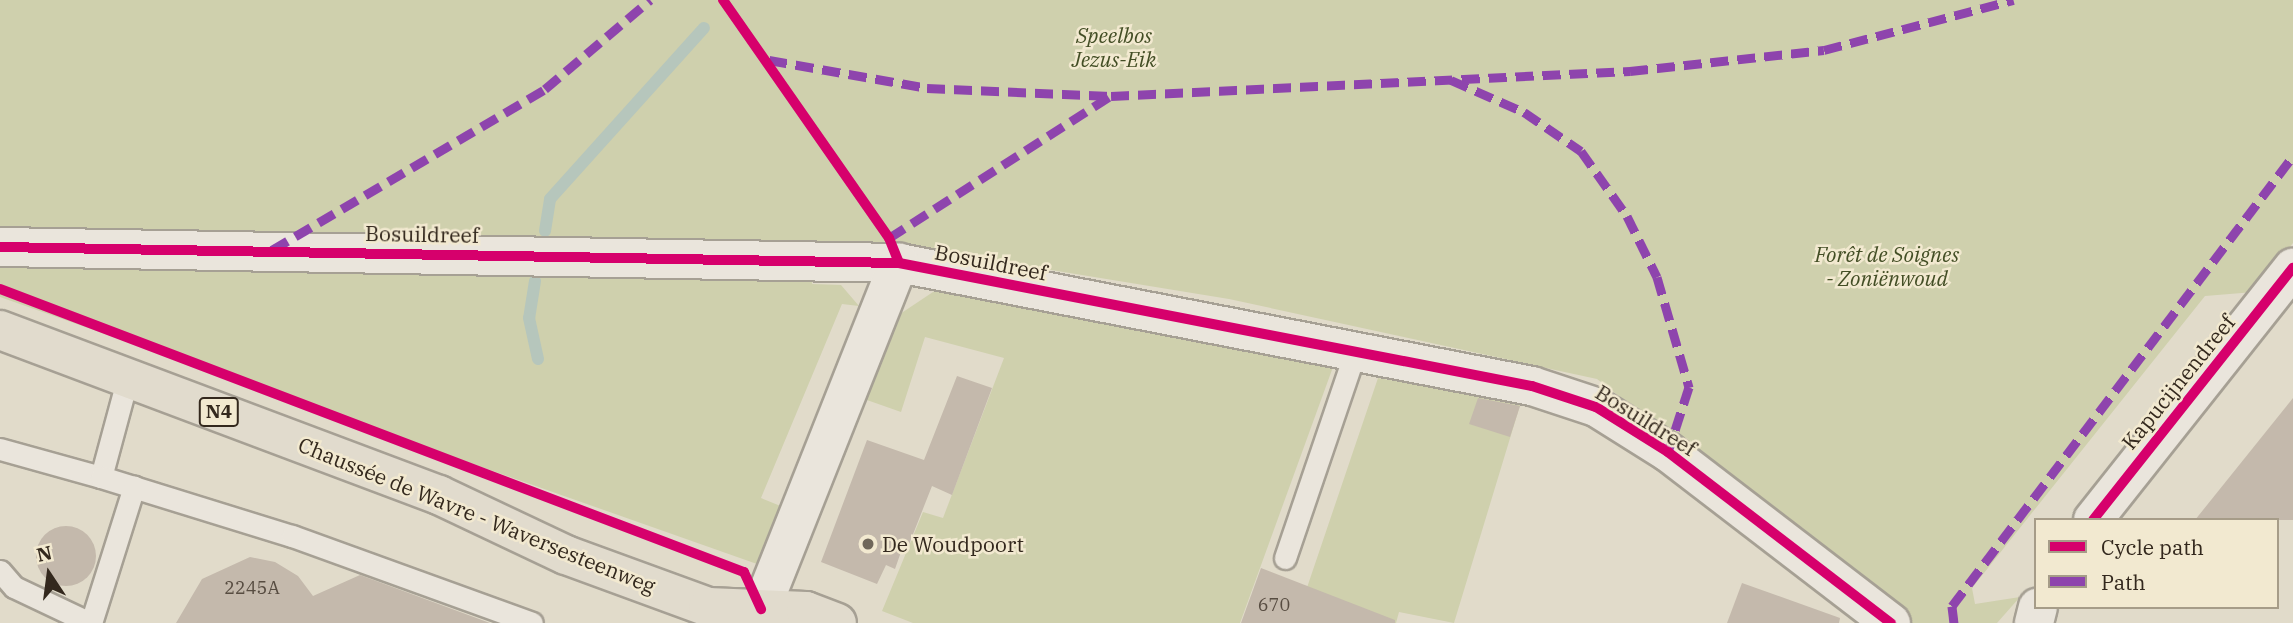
<!DOCTYPE html>
<html>
<head>
<meta charset="utf-8">
<style>
  body { margin:0 }
  #map { position:relative; width:2293px; height:623px; overflow:hidden; background:#e1dbca; font-family:"IBM Plex Serif",serif }
  div>[style] { position:absolute }
  .green>* { inset:0; background:#cfd0ad }
  .stream>* { height:12px; margin:-6px; padding:0 6px; transform-origin:6px; border-radius:6px; background:#b6c6bc }
  .building>* { inset:0; background:#c4b9ac }
  .round { border-radius:50% }
  .roads { filter:drop-shadow(2px 0 #a6a094) drop-shadow(-2px 0 #a6a094) drop-shadow(0 2px #a6a094) drop-shadow(0 -2px #a6a094) }
  .lane>* { height:21px; margin:-10.5px; padding:0 10.5px; transform-origin:10.5px; border-radius:10.5px; background:#eae5dc }
  .street>* { height:38px; margin:-19px; padding:0 19px; transform-origin:19px; border-radius:19px; background:#eae5dc }
  .primary>* { height:38px; margin:-19px; padding:0 19px; transform-origin:19px; border-radius:19px; background:#e1dbcd }
  .quiet>* { height:9px; margin-top:-4.5px; transform-origin:0; background:repeating-linear-gradient(90deg,#8e44ad 0 18px,transparent 0 27px) }
  .cycleway>* { height:10px; margin:-5px; padding:0 5px; transform-origin:5px; border-radius:5px; background:#d6006c }
  .dots>* { width:19px; height:19px; translate:-50% -50%; box-sizing:border-box; border:4px solid #f2e9d0; border-radius:50% }
  span { translate:-50% -50%; white-space:nowrap; text-align:center; line-height:1.15; -webkit-text-stroke:5px #f2e9d0; paint-order:stroke }
  .number-label { font-size:18px; color:#574c41 }
  .number-label span { -webkit-text-stroke-width:0 }
  .shield-label span { padding:2px 5px; background:#f2e9d0; border:2px solid; border-radius:5px; -webkit-text-stroke-width:0 }
  .shield-label { font-size:19px; color:#33281d; font-weight:700 }
  .park-label { font-size:21px; color:#434e25; font-style:italic }
  .street-label { font-size:21px; color:#33281d }
  .poi-label { font-size:21px; color:#33281d }
  .left { translate:0 -50%; text-align:left }
  .legend { position:absolute; left:2034px; top:518px; width:245px; height:91px; box-sizing:border-box; background:#f2e9d0; border:2px solid #a69c88; margin:0; padding:9px 12px; list-style:none; font-size:21px; color:#33281d }
  .legend li { display:flex; align-items:center; gap:14px; height:35px }
  .legend b { width:35px; border:2px solid #a69c88 }
  .north { position:absolute; left:14px; top:539px; width:70px; height:70px; -webkit-text-stroke:5px #f2e9d0; paint-order:stroke; rotate:347deg; font-size:19px; font-weight:700; line-height:28px; text-align:center; color:#33281d }
  .north::after { content:''; display:block; margin:auto; width:24px; height:32px; background:#33281d; clip-path:polygon(50% 0,100% 100%,50% 72%,0 100%) }
</style>
</head>
<body>
<div id="map">
  <div class="green">
    <i style="clip-path:polygon(0 0,2293px 0,2293px 243px,2254px 292px,2205px 296px,1972px 588px,1975px 604px,2020px 597px,1997px 623px,1909px 623px,1597px 379px,1229px 299px,928px 250px,819px 249px,812px 284px,841px 285px,859px 306px,842px 304px,761px 498px,783px 507px,757px 564px,0 297px)"></i>
    <i style="clip-path:polygon(936px 290px,1333px 367px,1240px 623px,913px 623px,882px 611px,923px 512px,943px 518px,1004px 358px,925px 337px,901px 412px,864px 399px,900px 314px)"></i>
    <i style="clip-path:polygon(1378px 378px,1521px 402px,1454px 623px,1399px 612px,1396px 623px,1295px 623px)"></i>
  </div>
  <div class="stream">
    <i style="left:545px;top:231px;width:32px;rotate:-81deg"></i>
    <i style="left:550px;top:199px;width:230px;rotate:-48deg"></i>
    <i style="left:535px;top:281px;width:37px;rotate:99deg"></i>
    <i style="left:529px;top:318px;width:42px;rotate:77.6deg"></i>
  </div>
  <div class="building">
    <i style="clip-path:polygon(957px 376px,992px 388px,952px 495px,932px 486px,906px 552px,902px 549px,895px 569px,886px 565px,877px 584px,821px 562px,867px 440px,924px 460px)"></i>
    <i style="clip-path:polygon(1478px 398px,1520px 406px,1510px 437px,1469px 424px)"></i>
    <i style="clip-path:polygon(2293px 398px,2293px 520px,2195px 520px)"></i>
    <i class="round" style="left:36px;top:526px;width:60px;height:60px"></i>
    <i style="clip-path:polygon(250px 557px,275px 562px,298px 576px,313px 596px,360px 575px,490px 623px,176px 623px,202px 579px)"></i>
    <i style="clip-path:polygon(1261px 568px,1395px 620px,1395px 623px,1241px 623px)"></i>
    <i style="clip-path:polygon(1742px 583px,1840px 618px,1839px 623px,1727px 623px)"></i>
  </div>
  <div class="roads">
    <div class="lane">
      <i style="left:0;top:449px;width:105px;rotate:15.5deg"></i>
      <i style="left:101px;top:477px;width:104px;rotate:-74.9deg"></i>
      <i style="left:101px;top:477px;width:200px;rotate:17.2deg"></i>
      <i style="left:292px;top:536px;width:255px;rotate:19.9deg"></i>
      <i style="left:1285px;top:558px;width:218px;rotate:-71.2deg"></i>
      <i style="left:0;top:571px;width:21px;rotate:49deg"></i>
      <i style="left:14px;top:587px;width:84px;rotate:25.3deg"></i>
      <i style="left:91px;top:623px;width:143px;rotate:-72.5deg"></i>
    </div>
    <div class="street">
      <i style="left:0;top:247px;width:899px;rotate:1.02deg"></i>
      <i style="left:899px;top:263px;width:645px;rotate:11deg"></i>
      <i style="left:1532px;top:386px;width:67px;rotate:18.2deg"></i>
      <i style="left:1596px;top:407px;width:85px;rotate:32deg"></i>
      <i style="left:1668px;top:452px;width:281px;rotate:37.5deg"></i>
      <i style="left:2093px;top:520px;width:322px;rotate:-51.6deg"></i>
      <i style="left:761px;top:609px;width:373px;rotate:-68.3deg"></i>
      <i style="left:2034px;top:623px;width:16px;rotate:-76deg"></i>
    </div>
    <div class="primary">
      <i style="left:0;top:330px;width:469px;rotate:20.6deg"></i>
      <i style="left:439px;top:495px;width:140px;rotate:25.3deg"></i>
      <i style="left:566px;top:555px;width:151px;rotate:20.1deg"></i>
      <i style="left:708px;top:607px;width:98px;rotate:2.3deg"></i>
      <i style="left:806px;top:611px;width:33px;rotate:21deg"></i>
    </div>
  </div>
  <div class="quiet">
    <i style="left:769px;top:60px;width:160px;rotate:10deg"></i>
    <i style="left:927px;top:88px;width:184px;rotate:2.5deg"></i>
    <i style="left:1111px;top:96px;width:520px;rotate:-2.76deg"></i>
    <i style="left:1630px;top:71px;width:195px;rotate:-6.2deg"></i>
    <i style="left:1824px;top:50px;width:196px;rotate:-14.8deg"></i>
    <i style="left:1451px;top:80px;width:80px;rotate:23.7deg"></i>
    <i style="left:1524px;top:112px;width:69px;rotate:34.4deg"></i>
    <i style="left:1581px;top:151px;width:80px;rotate:54.7deg"></i>
    <i style="left:1627px;top:216px;width:68px;rotate:63.8deg"></i>
    <i style="left:1657px;top:277px;width:115px;rotate:73.8deg"></i>
    <i style="left:1689px;top:387px;width:68px;rotate:107.9deg"></i>
    <i style="left:889px;top:238px;width:263px;rotate:-32.7deg"></i>
    <i style="left:272px;top:250px;width:317px;rotate:-30.5deg"></i>
    <i style="left:545px;top:89px;width:138px;rotate:-40.3deg"></i>
    <i style="left:1954px;top:623px;width:17px;rotate:-97deg"></i>
    <i style="left:1952px;top:606px;width:565px;rotate:-52.85deg"></i>
  </div>
  <div class="cycleway">
    <i style="left:723px;top:0;width:290px;rotate:55.1deg"></i>
    <i style="left:889px;top:238px;width:27px;rotate:68deg"></i>
    <i style="left:0;top:247px;width:899px;rotate:1.02deg"></i>
    <i style="left:899px;top:263px;width:645px;rotate:11deg"></i>
    <i style="left:1532px;top:386px;width:67px;rotate:18.2deg"></i>
    <i style="left:1596px;top:407px;width:85px;rotate:32deg"></i>
    <i style="left:1668px;top:452px;width:281px;rotate:37.5deg"></i>
    <i style="left:0;top:289px;width:796px;rotate:20.83deg"></i>
    <i style="left:744px;top:572px;width:41px;rotate:65.3deg"></i>
    <i style="left:2093px;top:520px;width:322px;rotate:-51.6deg"></i>
  </div>
  <div class="dots">
    <i style="left:868px;top:544px;background:#70675a"></i>
  </div>
  <div class="number-label">
    <span style="left:252px;top:588px">2245A</span>
    <span style="left:1274px;top:605px">670</span>
  </div>
  <div class="shield-label">
    <span style="left:219px;top:412px">N4</span>
  </div>
  <div class="park-label">
    <span style="left:1114px;top:47px">Speelbos<br>Jezus-Eik</span>
    <span style="left:1887px;top:266px">Forêt de Soignes<br>- Zoniënwoud</span>
  </div>
  <div class="street-label">
    <span style="left:422px;top:234px;rotate:1deg">Bosuildreef</span>
    <span style="left:991px;top:262px;rotate:11deg">Bosuildreef</span>
    <span style="left:2178px;top:382px;rotate:-51deg">Kapucijnendreef</span>
    <span style="left:1646px;top:420px;rotate:32deg">Bosuildreef</span>
    <span style="left:477px;top:515px;rotate:22deg">Chaussée de Wavre - Waversesteenweg</span>
  </div>
  <div class="poi-label">
    <span class="left" style="left:882px;top:544px">De Woudpoort</span>
  </div>
  <ul class="legend">
  <li><b style="height:9px;background:#d6006c"></b>Cycle path</li>
  <li><b style="height:9px;background:#8e44ad"></b>Path</li>
  </ul>
  <div class="north">N</div>
</div>
</body>
</html>
